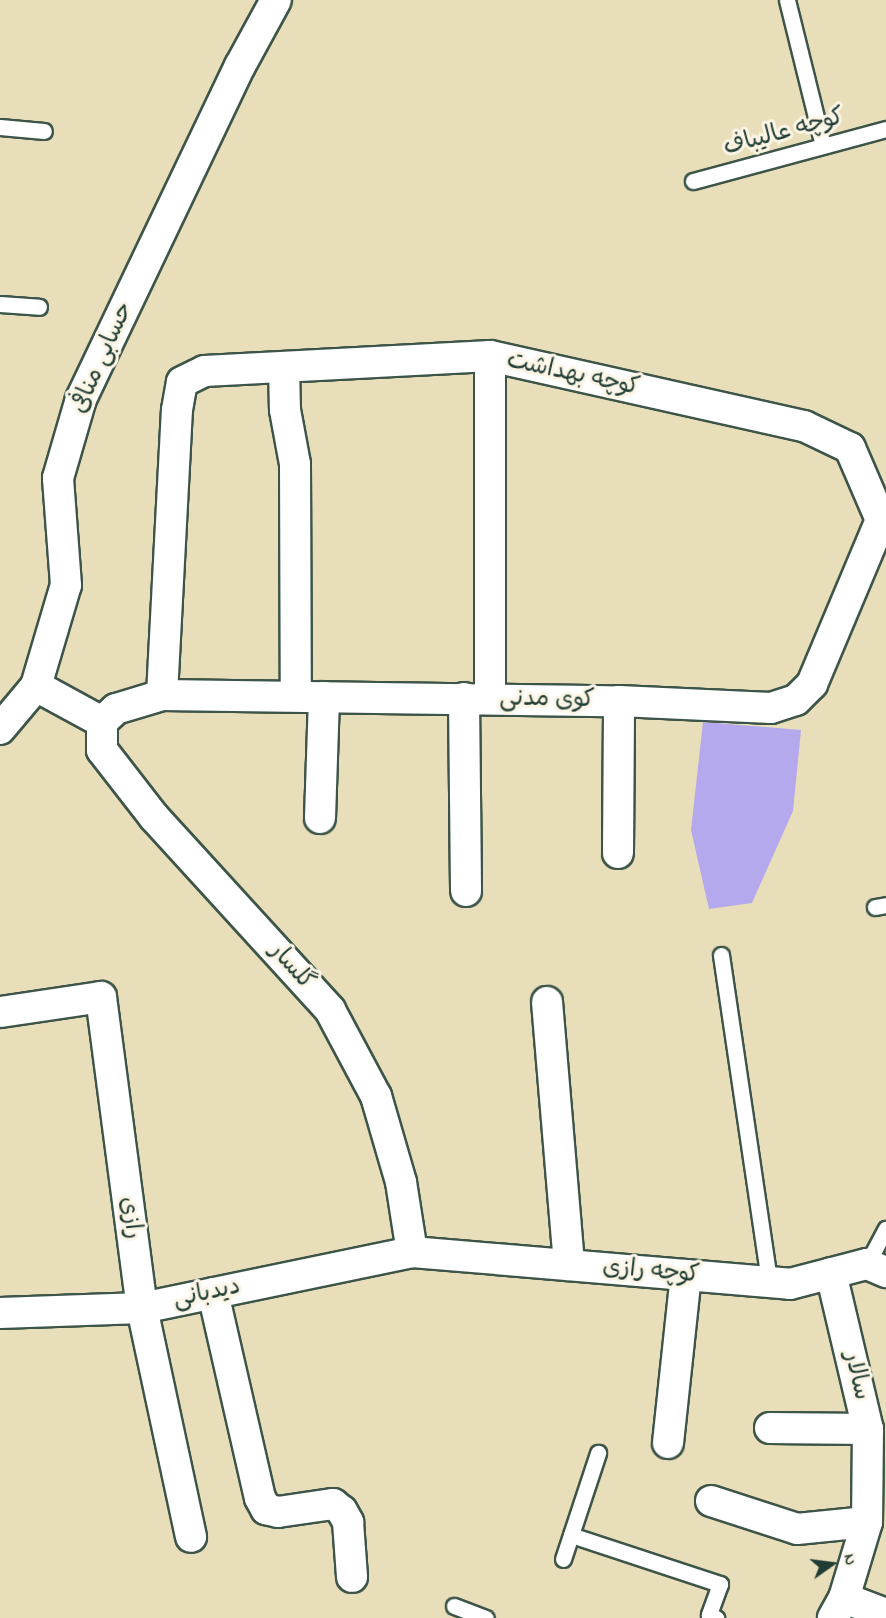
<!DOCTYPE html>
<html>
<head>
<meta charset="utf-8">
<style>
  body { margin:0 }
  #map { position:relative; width:886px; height:1618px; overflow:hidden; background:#e9deba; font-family:"Indie Flower","Playpen Sans Arabic",sans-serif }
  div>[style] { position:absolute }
  .building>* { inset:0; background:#b4a9ed }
  .roads { filter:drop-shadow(2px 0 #3d5548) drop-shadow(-2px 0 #3d5548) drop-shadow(0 2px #3d5548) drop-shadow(0 -2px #3d5548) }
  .service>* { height:15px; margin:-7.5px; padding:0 7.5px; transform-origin:7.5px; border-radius:7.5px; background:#fff }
  .minor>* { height:30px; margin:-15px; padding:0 15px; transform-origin:15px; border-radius:15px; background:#fff }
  span { translate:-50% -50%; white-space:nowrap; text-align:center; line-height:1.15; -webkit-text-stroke:6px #fcf5e5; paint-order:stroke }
  .street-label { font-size:24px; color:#1f3d34 }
  .north { position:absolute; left:802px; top:1534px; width:60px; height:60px; -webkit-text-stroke:4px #fcf5e5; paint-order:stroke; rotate:76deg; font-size:16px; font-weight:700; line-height:24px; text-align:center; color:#1f3d34 }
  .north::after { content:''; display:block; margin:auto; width:21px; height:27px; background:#1f3d34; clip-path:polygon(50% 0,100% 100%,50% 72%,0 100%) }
</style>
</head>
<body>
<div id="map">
  <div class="building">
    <i style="clip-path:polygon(703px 722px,801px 730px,793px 811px,752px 903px,709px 909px,691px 830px)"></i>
  </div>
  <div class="roads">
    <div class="service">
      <i style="left:787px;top:0;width:150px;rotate:76.1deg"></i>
      <i style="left:0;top:127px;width:44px;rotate:5.2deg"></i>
      <i style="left:693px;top:181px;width:200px;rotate:-15.1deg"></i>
      <i style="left:0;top:304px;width:39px;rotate:4deg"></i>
      <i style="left:875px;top:907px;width:11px;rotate:-10deg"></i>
      <i style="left:721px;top:955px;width:330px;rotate:81.6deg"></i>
      <i style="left:867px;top:1264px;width:40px;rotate:-62deg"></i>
      <i style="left:571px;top:1535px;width:157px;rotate:18.2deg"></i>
      <i style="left:720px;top:1584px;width:33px;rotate:110deg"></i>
      <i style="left:709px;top:1615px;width:8px;rotate:23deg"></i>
      <i style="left:563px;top:1559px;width:112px;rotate:-71.7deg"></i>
      <i style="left:454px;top:1606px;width:34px;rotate:21deg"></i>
    </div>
    <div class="minor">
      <i style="left:490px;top:356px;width:343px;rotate:90deg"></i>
      <i style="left:284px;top:367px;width:43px;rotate:88.7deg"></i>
      <i style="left:285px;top:410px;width:55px;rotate:79.5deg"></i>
      <i style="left:295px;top:464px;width:232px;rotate:89.8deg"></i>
      <i style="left:36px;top:686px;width:75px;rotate:28.6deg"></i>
      <i style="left:162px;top:695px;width:285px;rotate:-87deg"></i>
      <i style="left:177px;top:410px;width:28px;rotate:-80deg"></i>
      <i style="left:182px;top:382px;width:25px;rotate:-26deg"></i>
      <i style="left:205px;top:371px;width:285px;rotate:-3deg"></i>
      <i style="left:490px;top:356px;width:322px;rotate:12.6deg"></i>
      <i style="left:804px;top:426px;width:51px;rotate:25.6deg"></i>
      <i style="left:850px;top:448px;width:78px;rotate:66.7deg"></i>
      <i style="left:881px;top:520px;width:5px;rotate:11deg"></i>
      <i style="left:464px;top:698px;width:193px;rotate:89.4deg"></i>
      <i style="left:102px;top:722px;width:19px;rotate:-43deg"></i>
      <i style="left:116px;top:709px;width:48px;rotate:-16.9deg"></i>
      <i style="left:162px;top:695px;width:457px;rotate:0.8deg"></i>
      <i style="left:619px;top:701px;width:152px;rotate:2.6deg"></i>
      <i style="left:771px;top:708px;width:26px;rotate:-18deg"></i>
      <i style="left:796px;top:700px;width:23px;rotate:-45deg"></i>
      <i style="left:812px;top:684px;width:178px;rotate:-67.2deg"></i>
      <i style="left:102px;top:722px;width:28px;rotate:90deg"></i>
      <i style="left:102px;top:750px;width:85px;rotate:52.2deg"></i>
      <i style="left:154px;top:817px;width:261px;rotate:47.6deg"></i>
      <i style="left:330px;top:1010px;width:98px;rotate:61.9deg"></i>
      <i style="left:376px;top:1096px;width:90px;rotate:73.8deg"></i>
      <i style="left:401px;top:1182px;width:71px;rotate:81.1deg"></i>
      <i style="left:0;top:729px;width:56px;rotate:-50.1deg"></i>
      <i style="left:36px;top:686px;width:105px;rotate:-73.5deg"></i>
      <i style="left:66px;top:585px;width:107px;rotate:-94.3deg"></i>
      <i style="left:58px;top:478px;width:82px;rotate:-73.8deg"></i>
      <i style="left:81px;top:399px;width:369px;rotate:-64.5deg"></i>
      <i style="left:240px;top:66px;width:75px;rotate:-61.4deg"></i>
      <i style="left:320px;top:818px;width:121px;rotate:-88.1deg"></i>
      <i style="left:618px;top:853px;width:152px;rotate:-89.6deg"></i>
      <i style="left:547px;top:1002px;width:264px;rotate:85.2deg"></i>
      <i style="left:0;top:1012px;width:102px;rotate:-8.4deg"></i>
      <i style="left:101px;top:997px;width:314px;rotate:82.5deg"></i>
      <i style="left:142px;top:1308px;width:234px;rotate:77.9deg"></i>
      <i style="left:831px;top:1273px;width:160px;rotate:76.7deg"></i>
      <i style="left:868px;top:1429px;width:93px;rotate:90.6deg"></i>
      <i style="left:867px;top:1522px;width:79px;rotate:106.8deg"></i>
      <i style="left:844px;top:1598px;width:23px;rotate:119deg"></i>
      <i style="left:213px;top:1293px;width:210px;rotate:77.1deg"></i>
      <i style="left:260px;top:1498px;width:13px;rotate:61deg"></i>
      <i style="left:266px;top:1509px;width:12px;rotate:14deg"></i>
      <i style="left:278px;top:1512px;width:56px;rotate:-8.3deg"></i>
      <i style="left:333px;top:1504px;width:11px;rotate:38deg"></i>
      <i style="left:342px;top:1511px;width:13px;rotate:61deg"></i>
      <i style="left:348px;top:1522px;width:55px;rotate:85.8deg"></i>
      <i style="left:0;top:1313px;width:142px;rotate:-2deg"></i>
      <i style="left:142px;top:1308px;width:276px;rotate:-11.7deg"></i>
      <i style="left:412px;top:1252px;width:379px;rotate:4.8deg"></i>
      <i style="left:790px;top:1284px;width:80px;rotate:-14.6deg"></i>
      <i style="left:867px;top:1264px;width:21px;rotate:23deg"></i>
      <i style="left:770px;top:1428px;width:98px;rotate:0.6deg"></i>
      <i style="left:668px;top:1443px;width:169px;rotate:-83.9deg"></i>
      <i style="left:711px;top:1501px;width:90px;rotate:18deg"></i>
      <i style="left:797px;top:1529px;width:70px;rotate:-5.7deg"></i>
      <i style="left:844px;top:1598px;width:45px;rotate:20.9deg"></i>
    </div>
  </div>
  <div class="street-label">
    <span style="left:784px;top:133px;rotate:-15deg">کوچه عالیباف</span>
    <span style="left:103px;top:358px;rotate:-66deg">حسابی منافی</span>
    <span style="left:573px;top:375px;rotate:12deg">کوچه بهداشت</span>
    <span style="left:547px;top:700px;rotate:1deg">کوی مدنی</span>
    <span style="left:291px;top:967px;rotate:48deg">گلسار</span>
    <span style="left:130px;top:1218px;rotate:83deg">رازی</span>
    <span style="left:651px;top:1272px;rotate:5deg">کوچه رازی</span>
    <span style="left:207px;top:1294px;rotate:-12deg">دیدبانی</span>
    <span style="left:856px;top:1376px;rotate:77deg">سالار</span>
  </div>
  <div class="north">N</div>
</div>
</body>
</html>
